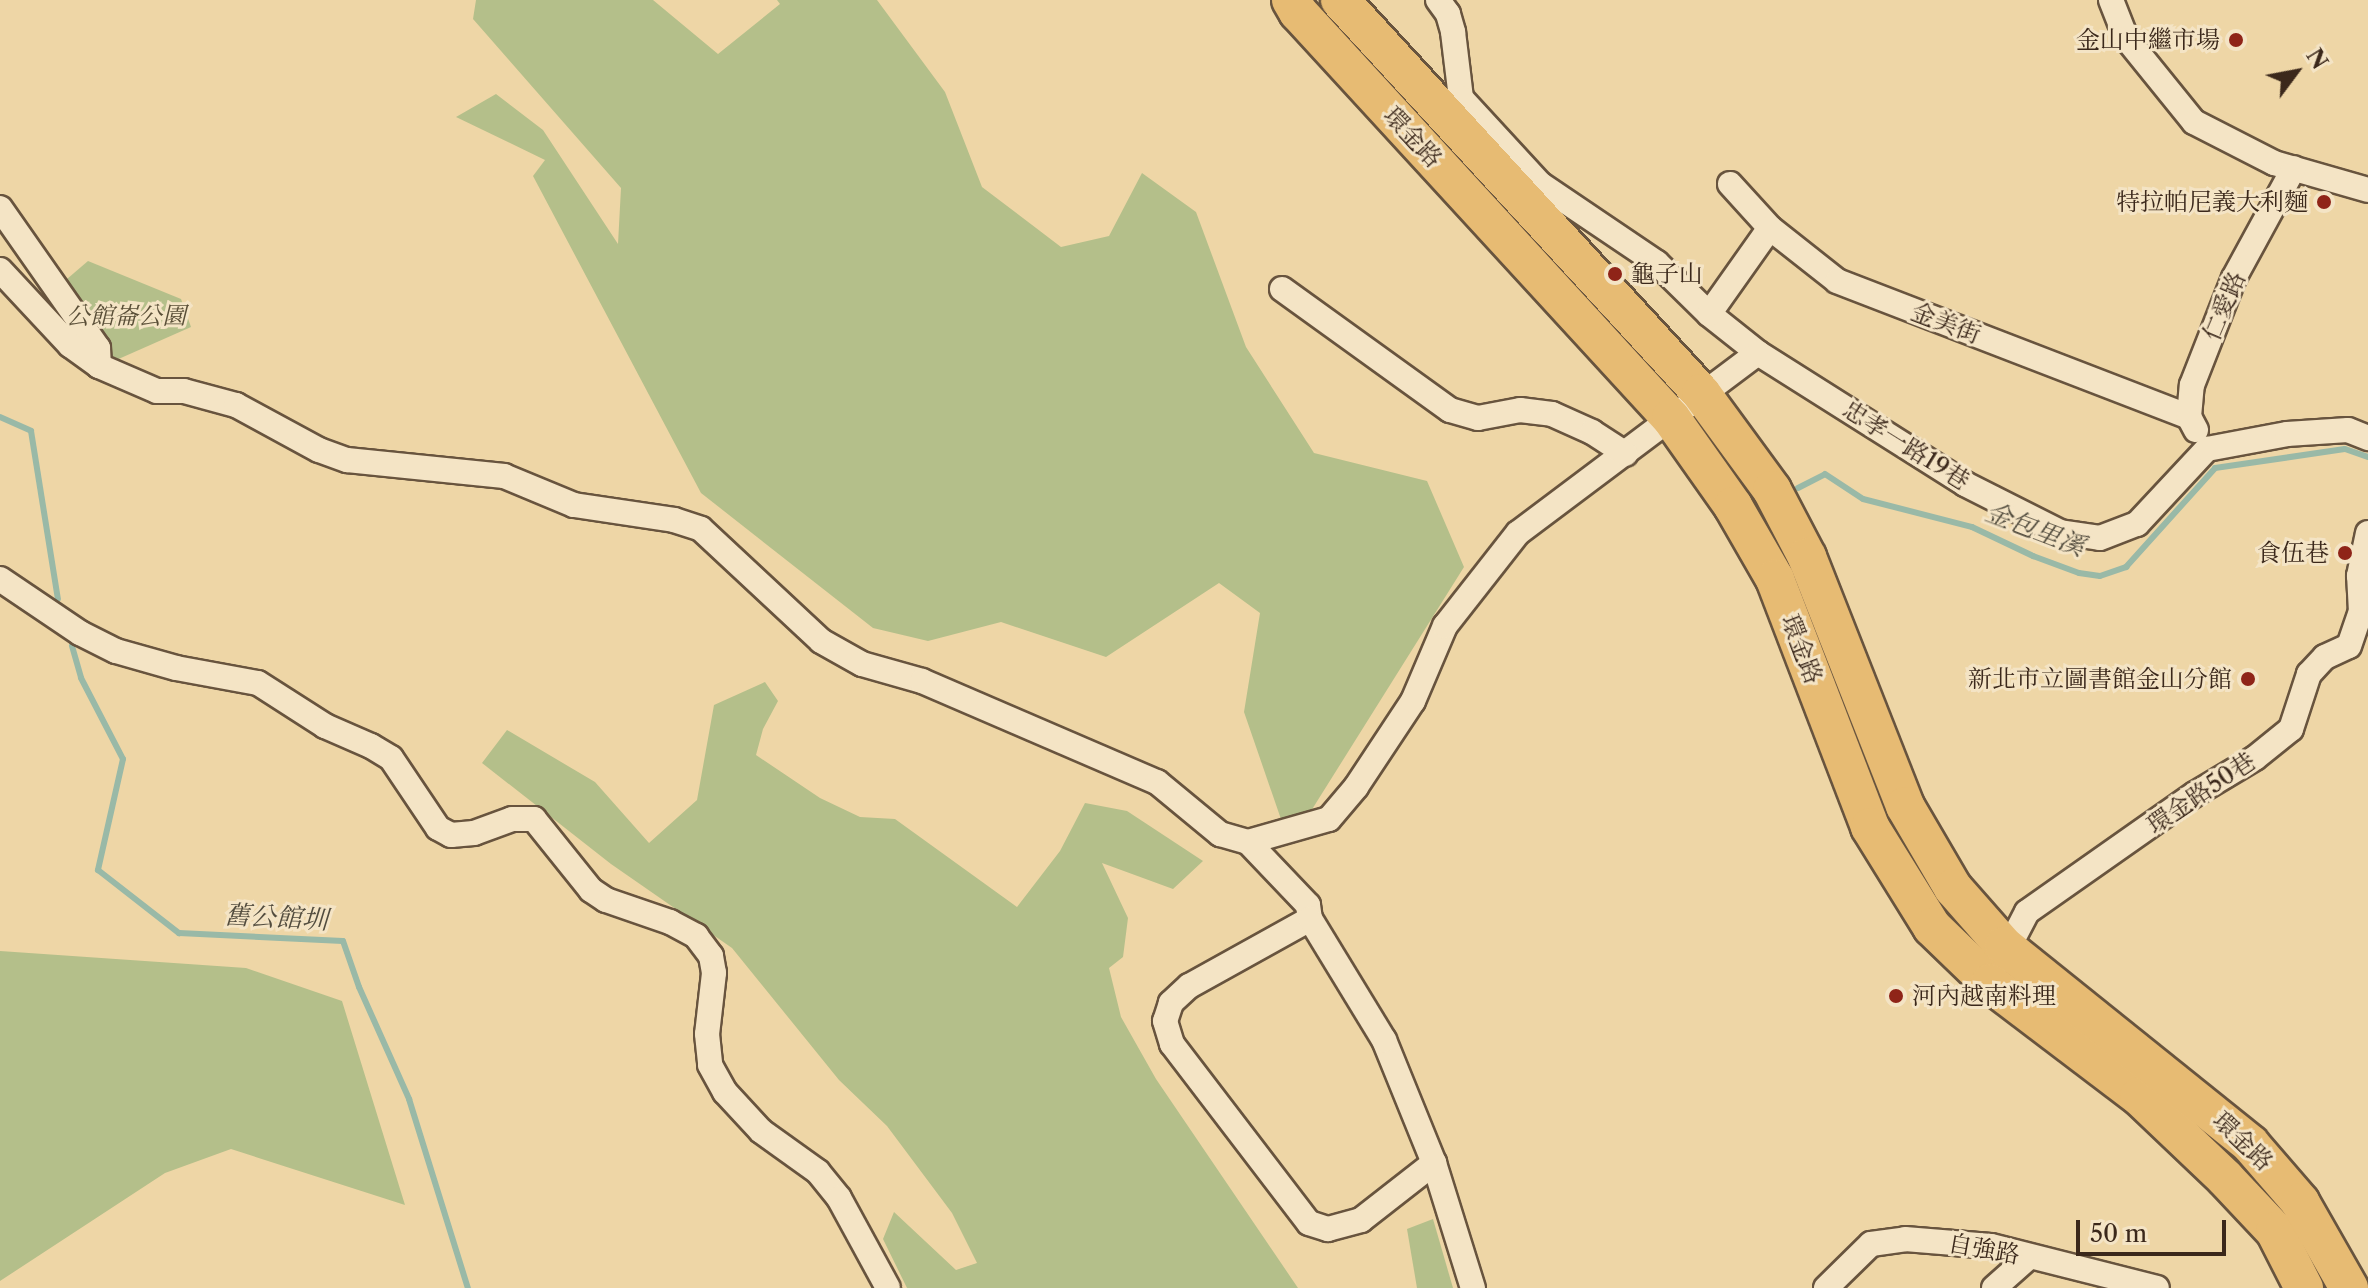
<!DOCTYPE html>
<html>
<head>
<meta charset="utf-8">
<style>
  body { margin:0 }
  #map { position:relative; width:2368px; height:1288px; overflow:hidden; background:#eed6a6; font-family:"Libre Caslon Text","Noto Serif TC",serif }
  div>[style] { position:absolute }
  .green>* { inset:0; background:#b4bf8a }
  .stream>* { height:6px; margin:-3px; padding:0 3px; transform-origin:3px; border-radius:3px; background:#99b9a7 }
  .roads { filter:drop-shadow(2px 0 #68543e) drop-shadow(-2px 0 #68543e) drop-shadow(0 2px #68543e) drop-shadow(0 -2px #68543e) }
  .street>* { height:24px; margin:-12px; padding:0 12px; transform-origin:12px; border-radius:12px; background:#f4e4c5 }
  .primary>* { height:38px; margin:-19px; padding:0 19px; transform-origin:19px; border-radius:19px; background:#e7bb73 }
  .dots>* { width:22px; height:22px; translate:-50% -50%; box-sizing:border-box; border:4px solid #f4e4c5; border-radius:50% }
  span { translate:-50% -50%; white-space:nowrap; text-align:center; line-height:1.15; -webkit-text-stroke:6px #f4e4c5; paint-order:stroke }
  .poi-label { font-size:24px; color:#3b281b }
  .right { translate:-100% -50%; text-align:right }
  .left { translate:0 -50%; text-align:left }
  .street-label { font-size:24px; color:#3b281b }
  .park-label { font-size:24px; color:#594e37; font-style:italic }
  .water-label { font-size:26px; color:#524c3e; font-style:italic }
  .north { position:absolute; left:2256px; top:32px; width:80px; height:80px; -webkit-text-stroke:6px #f4e4c5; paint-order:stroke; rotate:58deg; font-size:22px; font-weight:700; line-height:32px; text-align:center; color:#3b281b }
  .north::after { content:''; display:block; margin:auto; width:28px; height:36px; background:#3b281b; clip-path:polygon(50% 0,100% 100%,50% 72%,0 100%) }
  .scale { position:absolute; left:2076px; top:1220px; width:150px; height:36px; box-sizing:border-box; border:4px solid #3b281b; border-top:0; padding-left:10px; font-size:24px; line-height:28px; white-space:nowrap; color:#3b281b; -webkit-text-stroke:6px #f4e4c5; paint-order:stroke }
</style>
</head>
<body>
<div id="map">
  <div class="green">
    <i style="clip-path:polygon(476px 0,653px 0,718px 54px,780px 4px,777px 0,877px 0,945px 92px,982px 187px,1061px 247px,1109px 236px,1142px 173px,1196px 212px,1246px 347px,1314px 453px,1427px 481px,1464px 567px,1311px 811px,1283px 825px,1244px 712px,1260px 613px,1219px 583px,1106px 657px,1001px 622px,928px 641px,873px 628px,701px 493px,533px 176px,545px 160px,456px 117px,496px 94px,543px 130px,618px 244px,621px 188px,473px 19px)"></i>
    <i style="clip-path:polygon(88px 261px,181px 299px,191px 327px,114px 361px,60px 285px)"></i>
    <i style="clip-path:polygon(765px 682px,778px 701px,763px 729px,756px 755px,820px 798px,860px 817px,895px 819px,1017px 907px,1060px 851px,1085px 803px,1127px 811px,1203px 861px,1173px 889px,1102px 863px,1128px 918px,1123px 957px,1109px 968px,1121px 1017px,1156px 1079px,1298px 1288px,907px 1288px,883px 1239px,894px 1212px,956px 1270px,977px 1263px,952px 1213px,887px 1126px,839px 1080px,732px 948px,611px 864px,482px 763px,507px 730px,595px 782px,649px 843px,697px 800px,714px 705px)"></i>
    <i style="clip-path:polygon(0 951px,246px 968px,342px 1001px,405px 1205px,231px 1149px,165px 1173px,0 1281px)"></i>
    <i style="clip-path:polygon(1433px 1219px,1453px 1288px,1417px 1288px,1407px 1229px)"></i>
  </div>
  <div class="stream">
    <i style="left:0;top:417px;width:34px;rotate:24deg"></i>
    <i style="left:31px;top:431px;width:170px;rotate:80.9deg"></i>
    <i style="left:1798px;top:488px;width:30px;rotate:-27deg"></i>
    <i style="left:1825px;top:474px;width:45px;rotate:33.3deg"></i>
    <i style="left:1863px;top:499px;width:113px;rotate:14.4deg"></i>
    <i style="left:1972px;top:527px;width:68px;rotate:25.4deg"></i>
    <i style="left:2033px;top:556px;width:49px;rotate:20.3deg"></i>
    <i style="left:2079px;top:573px;width:21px;rotate:8deg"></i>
    <i style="left:2100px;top:576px;width:28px;rotate:-19deg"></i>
    <i style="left:2126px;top:567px;width:133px;rotate:-48deg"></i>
    <i style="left:2215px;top:468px;width:131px;rotate:-8.3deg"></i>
    <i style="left:2345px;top:449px;width:24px;rotate:19deg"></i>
    <i style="left:72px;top:646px;width:33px;rotate:74deg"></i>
    <i style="left:81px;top:678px;width:91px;rotate:62.6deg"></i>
    <i style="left:123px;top:759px;width:114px;rotate:102.7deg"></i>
    <i style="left:98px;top:870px;width:103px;rotate:37.9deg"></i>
    <i style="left:179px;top:933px;width:164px;rotate:2.8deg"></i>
    <i style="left:343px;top:941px;width:49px;rotate:70.8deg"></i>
    <i style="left:359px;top:987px;width:123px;rotate:65.9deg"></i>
    <i style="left:409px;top:1099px;width:198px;rotate:72.7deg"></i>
  </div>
  <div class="roads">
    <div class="street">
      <i style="left:1438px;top:0;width:17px;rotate:54deg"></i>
      <i style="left:1448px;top:14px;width:19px;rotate:74deg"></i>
      <i style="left:1453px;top:32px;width:66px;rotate:83.1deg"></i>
      <i style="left:1461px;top:98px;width:117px;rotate:47.4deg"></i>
      <i style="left:1540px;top:184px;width:141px;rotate:34deg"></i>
      <i style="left:1657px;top:263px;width:73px;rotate:44.4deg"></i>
      <i style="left:1709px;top:314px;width:63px;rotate:38.5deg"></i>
      <i style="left:2111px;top:0;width:41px;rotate:68.5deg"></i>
      <i style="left:2126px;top:38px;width:108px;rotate:51deg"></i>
      <i style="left:2194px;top:122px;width:90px;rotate:27.1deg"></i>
      <i style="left:2274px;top:163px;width:98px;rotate:16deg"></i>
      <i style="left:1730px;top:184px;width:59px;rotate:47.7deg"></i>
      <i style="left:1770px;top:228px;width:85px;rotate:38.3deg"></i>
      <i style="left:1837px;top:281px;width:377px;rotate:21.1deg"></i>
      <i style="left:0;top:208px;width:171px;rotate:55deg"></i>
      <i style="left:98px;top:348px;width:18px;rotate:87deg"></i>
      <i style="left:0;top:270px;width:103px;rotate:47deg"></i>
      <i style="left:70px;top:345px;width:36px;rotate:36deg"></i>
      <i style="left:99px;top:366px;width:63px;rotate:23.3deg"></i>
      <i style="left:157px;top:391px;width:27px"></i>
      <i style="left:184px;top:391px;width:54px;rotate:15.1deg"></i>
      <i style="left:236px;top:405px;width:94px;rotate:28.5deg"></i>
      <i style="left:319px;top:450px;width:30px;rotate:20deg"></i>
      <i style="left:347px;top:460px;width:158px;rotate:5.8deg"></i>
      <i style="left:504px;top:476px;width:76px;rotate:22.5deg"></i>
      <i style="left:574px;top:505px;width:101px;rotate:8.5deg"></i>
      <i style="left:674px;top:520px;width:28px;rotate:18deg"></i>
      <i style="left:701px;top:529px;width:164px;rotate:43deg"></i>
      <i style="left:821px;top:641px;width:47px;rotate:29.3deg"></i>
      <i style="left:862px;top:664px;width:62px;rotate:15.8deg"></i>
      <i style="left:922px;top:681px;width:256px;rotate:23.3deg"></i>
      <i style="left:1157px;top:782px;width:82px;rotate:39.5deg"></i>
      <i style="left:1220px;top:834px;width:29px;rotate:16deg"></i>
      <i style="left:1248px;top:842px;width:84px;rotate:-15.9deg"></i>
      <i style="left:1329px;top:819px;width:42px;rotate:-49.8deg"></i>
      <i style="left:1356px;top:787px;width:103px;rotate:-56.5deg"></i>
      <i style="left:1413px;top:701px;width:82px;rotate:-66.9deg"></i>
      <i style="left:1445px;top:626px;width:118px;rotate:-51.9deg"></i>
      <i style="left:1518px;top:533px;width:300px;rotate:-36.9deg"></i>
      <i style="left:1758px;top:353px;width:245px;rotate:32.3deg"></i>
      <i style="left:1965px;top:484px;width:106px;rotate:26.8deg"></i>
      <i style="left:2060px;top:532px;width:40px;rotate:8.5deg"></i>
      <i style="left:2100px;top:538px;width:40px;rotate:-21deg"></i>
      <i style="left:2137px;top:524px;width:103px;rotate:-47deg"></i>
      <i style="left:2207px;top:449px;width:81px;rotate:-10.6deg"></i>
      <i style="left:2287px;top:434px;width:61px;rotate:-3.8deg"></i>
      <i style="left:2348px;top:430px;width:22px;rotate:22deg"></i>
      <i style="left:1282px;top:289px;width:207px;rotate:35.8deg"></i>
      <i style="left:1450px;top:410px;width:29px;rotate:16deg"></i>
      <i style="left:1478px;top:418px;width:43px;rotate:-10.8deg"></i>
      <i style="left:1520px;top:410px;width:32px;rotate:7deg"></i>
      <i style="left:1552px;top:414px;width:44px;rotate:24.2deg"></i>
      <i style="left:1592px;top:432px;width:40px;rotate:32.9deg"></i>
      <i style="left:1709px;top:314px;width:105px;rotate:-54.7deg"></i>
      <i style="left:2196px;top:430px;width:15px;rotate:-118deg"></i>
      <i style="left:2189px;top:417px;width:32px;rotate:-85deg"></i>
      <i style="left:2192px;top:385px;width:115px;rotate:-68.6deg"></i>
      <i style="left:2234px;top:278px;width:125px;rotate:-61.4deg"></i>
      <i style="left:2368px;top:533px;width:44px;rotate:101.8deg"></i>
      <i style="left:2359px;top:576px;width:10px;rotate:24deg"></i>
      <i style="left:0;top:579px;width:97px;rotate:34deg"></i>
      <i style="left:80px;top:633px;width:40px;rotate:26.6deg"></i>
      <i style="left:116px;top:651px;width:62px;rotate:15.8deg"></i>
      <i style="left:176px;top:668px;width:83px;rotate:10.4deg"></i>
      <i style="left:258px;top:683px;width:80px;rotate:32.7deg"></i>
      <i style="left:325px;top:726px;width:50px;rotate:23.5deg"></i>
      <i style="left:371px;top:746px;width:23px;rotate:31deg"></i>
      <i style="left:391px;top:758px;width:84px;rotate:56.1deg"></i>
      <i style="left:438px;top:828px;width:15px;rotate:28deg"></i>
      <i style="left:451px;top:835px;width:23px;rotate:-5deg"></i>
      <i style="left:474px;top:833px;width:40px;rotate:-20.2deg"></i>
      <i style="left:512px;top:819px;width:22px"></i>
      <i style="left:534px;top:819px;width:91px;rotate:51.2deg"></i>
      <i style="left:591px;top:890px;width:18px;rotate:34deg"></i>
      <i style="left:606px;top:900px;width:68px;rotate:19deg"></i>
      <i style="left:670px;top:922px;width:30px;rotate:28deg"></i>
      <i style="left:696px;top:936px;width:25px;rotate:53deg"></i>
      <i style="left:711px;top:956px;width:17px;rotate:80deg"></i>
      <i style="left:714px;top:973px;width:61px;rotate:96.5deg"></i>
      <i style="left:707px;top:1034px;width:31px;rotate:84deg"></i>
      <i style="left:710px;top:1065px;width:31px;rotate:61deg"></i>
      <i style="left:725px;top:1092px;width:53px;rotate:47.3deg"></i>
      <i style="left:761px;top:1131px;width:70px;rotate:35.7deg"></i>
      <i style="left:818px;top:1172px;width:33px;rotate:51deg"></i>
      <i style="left:839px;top:1198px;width:102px;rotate:61.4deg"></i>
      <i style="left:1248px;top:842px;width:87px;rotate:46.4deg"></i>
      <i style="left:1308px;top:905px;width:14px;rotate:82deg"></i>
      <i style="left:1310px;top:919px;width:138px;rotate:151deg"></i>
      <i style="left:1189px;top:986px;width:25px;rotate:137deg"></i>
      <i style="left:1171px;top:1003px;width:19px;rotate:108deg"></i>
      <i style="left:1165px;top:1021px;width:24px;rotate:73deg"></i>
      <i style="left:1172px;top:1044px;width:225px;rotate:52.6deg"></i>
      <i style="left:1309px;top:1223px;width:20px;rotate:18deg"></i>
      <i style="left:1328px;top:1229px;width:34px;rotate:-15deg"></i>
      <i style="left:1361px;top:1220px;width:93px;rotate:-38deg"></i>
      <i style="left:1434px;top:1163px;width:133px;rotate:-112.1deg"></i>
      <i style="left:1384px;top:1040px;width:142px;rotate:-121.4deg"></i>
      <i style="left:2002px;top:960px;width:54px;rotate:-62.5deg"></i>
      <i style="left:2027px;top:912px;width:205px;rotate:-35.1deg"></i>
      <i style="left:2195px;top:794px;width:70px;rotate:-31deg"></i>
      <i style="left:2255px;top:758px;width:46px;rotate:-38.9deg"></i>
      <i style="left:2291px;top:729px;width:58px;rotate:-71.9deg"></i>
      <i style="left:2309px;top:674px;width:23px;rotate:-47deg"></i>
      <i style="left:2325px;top:657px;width:26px;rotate:-25deg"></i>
      <i style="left:2349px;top:646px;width:36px;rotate:-71deg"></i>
      <i style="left:2361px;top:612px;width:36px;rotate:-93deg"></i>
      <i style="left:1434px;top:1163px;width:131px;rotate:72.7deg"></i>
      <i style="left:1826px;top:1288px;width:63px;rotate:-44.4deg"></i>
      <i style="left:1871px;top:1244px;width:34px;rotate:-8deg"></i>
      <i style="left:1905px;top:1239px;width:86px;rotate:4.7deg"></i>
      <i style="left:1991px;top:1246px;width:171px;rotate:14.2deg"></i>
      <i style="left:1994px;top:1288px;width:47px;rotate:-41.5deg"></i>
    </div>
    <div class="primary">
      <i style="left:1291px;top:0;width:14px;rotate:60deg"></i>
      <i style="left:1298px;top:12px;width:551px;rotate:47.43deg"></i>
      <i style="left:1671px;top:418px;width:108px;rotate:54.8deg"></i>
      <i style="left:1733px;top:506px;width:84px;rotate:60.1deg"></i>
      <i style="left:1775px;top:579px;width:266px;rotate:69deg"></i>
      <i style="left:1870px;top:827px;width:118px;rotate:58.2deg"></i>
      <i style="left:1932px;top:927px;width:81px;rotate:44deg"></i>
      <i style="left:1990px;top:983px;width:187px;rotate:37.2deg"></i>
      <i style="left:2139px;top:1096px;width:119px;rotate:43.6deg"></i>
      <i style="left:2225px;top:1178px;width:73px;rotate:46.7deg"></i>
      <i style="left:2275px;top:1231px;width:64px;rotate:63deg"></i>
      <i style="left:1340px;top:0;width:534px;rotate:47.43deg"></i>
      <i style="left:1701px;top:393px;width:120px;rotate:53.8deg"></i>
      <i style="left:1772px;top:490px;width:76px;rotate:62.4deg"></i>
      <i style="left:1807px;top:557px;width:268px;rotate:68.5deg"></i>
      <i style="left:1905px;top:806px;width:95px;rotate:59.7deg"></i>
      <i style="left:1953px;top:888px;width:77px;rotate:48.7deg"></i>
      <i style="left:2004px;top:946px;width:316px;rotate:38.8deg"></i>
      <i style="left:2250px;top:1144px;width:77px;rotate:49.2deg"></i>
      <i style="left:2300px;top:1202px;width:99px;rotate:60.3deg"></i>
    </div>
  </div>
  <div class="dots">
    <i style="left:2236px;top:40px;background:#8f2418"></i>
    <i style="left:2324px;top:202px;background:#8f2418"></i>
    <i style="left:1615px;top:274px;background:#8f2418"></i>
    <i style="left:2345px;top:553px;background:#8f2418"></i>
    <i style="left:2248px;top:679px;background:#8f2418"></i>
    <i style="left:1896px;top:996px;background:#8f2418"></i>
  </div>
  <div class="poi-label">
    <span class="right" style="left:2220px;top:40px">金山中繼市場</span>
    <span class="right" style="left:2308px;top:202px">特拉帕尼義大利麵</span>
    <span class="left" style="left:1631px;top:274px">龜子山</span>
    <span class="right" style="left:2329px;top:553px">食伍巷</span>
    <span class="right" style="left:2232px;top:679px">新北市立圖書館金山分館</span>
    <span class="left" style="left:1912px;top:996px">河內越南料理</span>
  </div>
  <div class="street-label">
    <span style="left:1413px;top:137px;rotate:47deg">環金路</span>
    <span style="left:2224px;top:306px;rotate:-67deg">仁愛路</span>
    <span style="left:1946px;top:323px;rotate:21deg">金美街</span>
    <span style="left:1906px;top:445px;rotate:32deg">忠孝一路19巷</span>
    <span style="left:1802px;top:649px;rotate:69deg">環金路</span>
    <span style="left:2201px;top:793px;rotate:-34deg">環金路50巷</span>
    <span style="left:2243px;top:1141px;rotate:44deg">環金路</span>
    <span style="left:1984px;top:1249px;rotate:10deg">自強路</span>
  </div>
  <div class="park-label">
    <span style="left:126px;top:316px">公館崙公園</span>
  </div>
  <div class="water-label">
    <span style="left:2035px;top:530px;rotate:21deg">金包里溪</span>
    <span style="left:276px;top:918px;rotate:3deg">舊公館圳</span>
  </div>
  <div class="north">N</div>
  <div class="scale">50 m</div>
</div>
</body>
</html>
